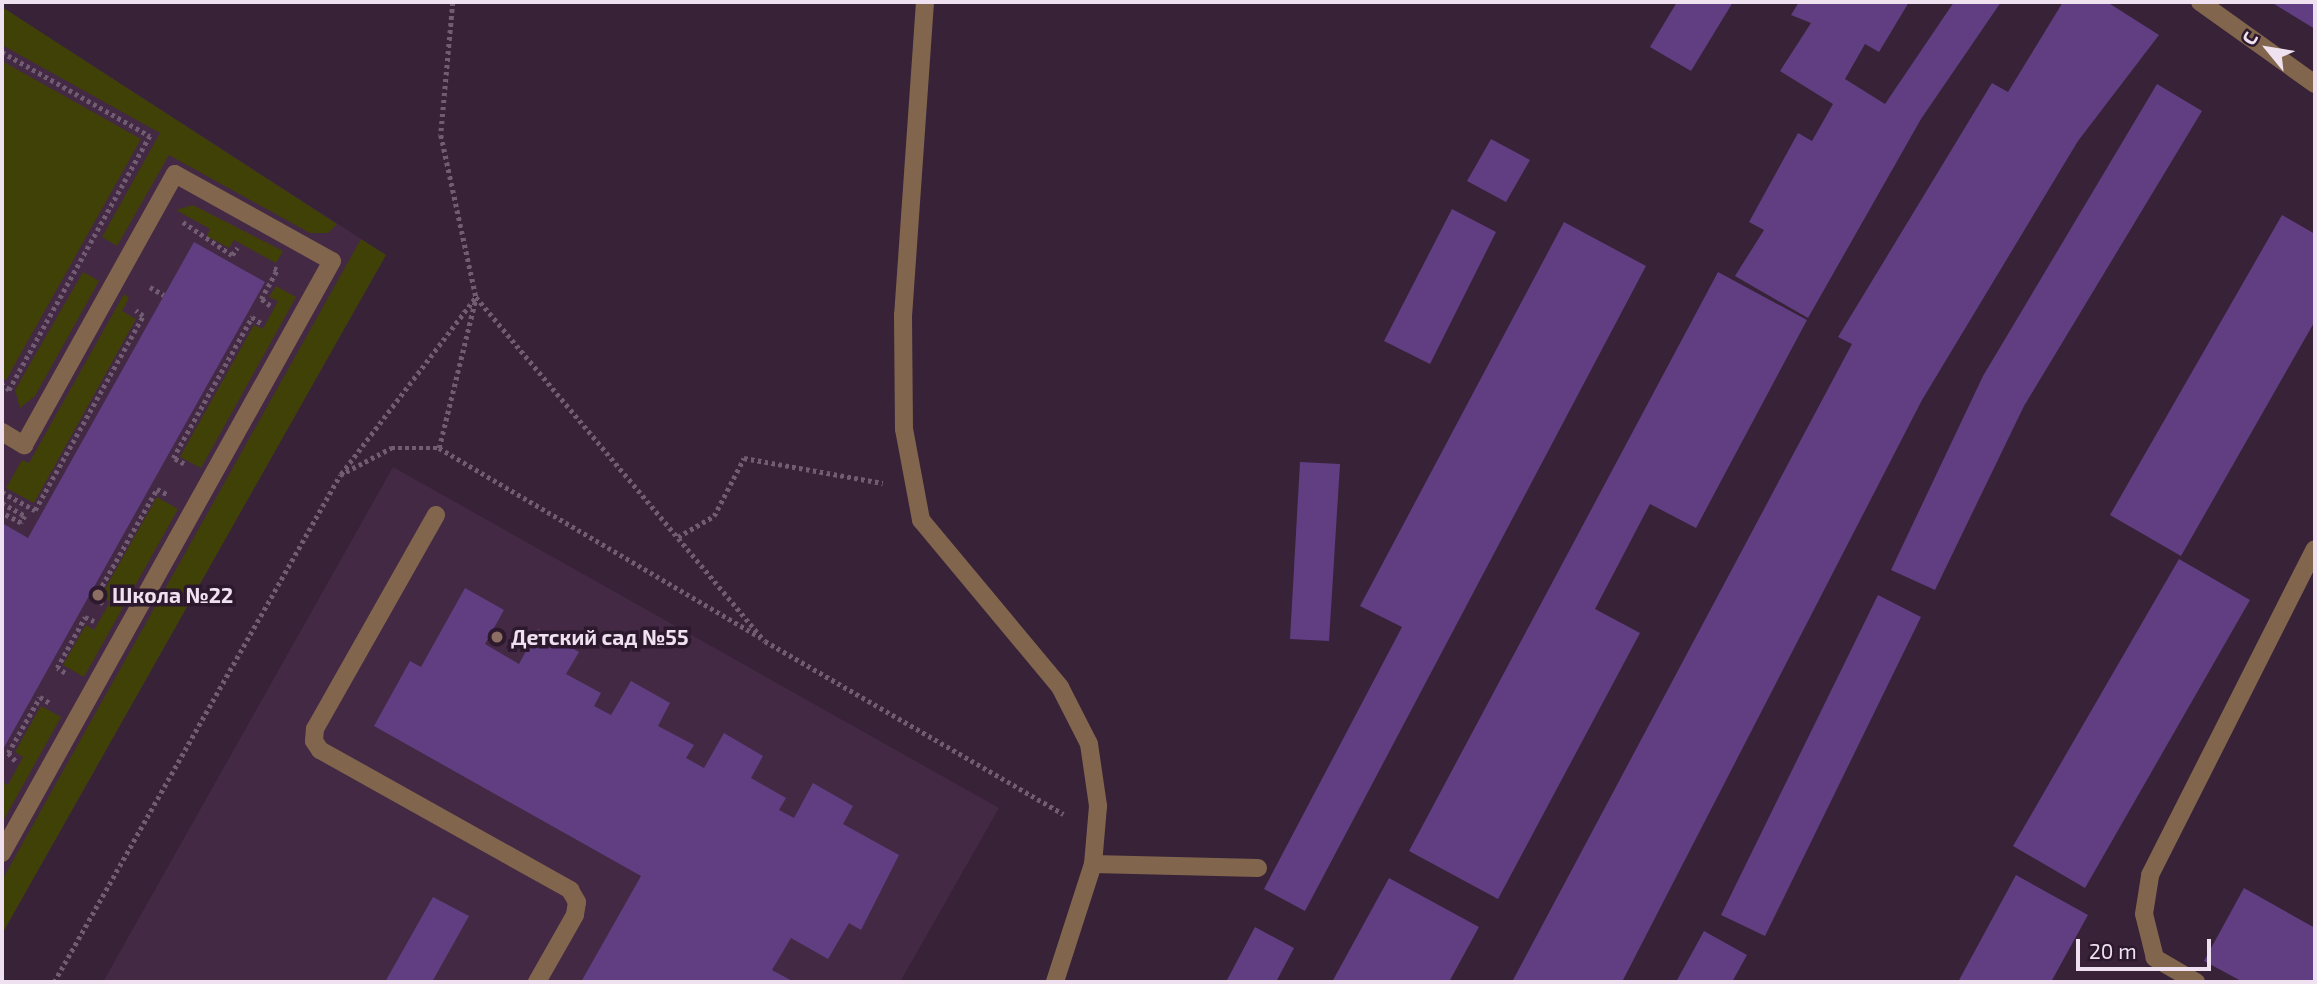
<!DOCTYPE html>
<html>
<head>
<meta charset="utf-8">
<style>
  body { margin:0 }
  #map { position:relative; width:2317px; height:984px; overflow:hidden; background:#372238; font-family:"Exo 2",sans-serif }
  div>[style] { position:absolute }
  .built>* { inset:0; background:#432944 }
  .green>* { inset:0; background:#404106 }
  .building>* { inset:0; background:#603e81 }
  .path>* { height:4.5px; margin-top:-2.25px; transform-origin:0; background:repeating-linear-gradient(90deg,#705d71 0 3.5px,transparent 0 7px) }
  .service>* { height:18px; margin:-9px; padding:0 9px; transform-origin:9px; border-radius:9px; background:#81664d }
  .dots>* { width:19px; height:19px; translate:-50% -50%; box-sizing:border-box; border:4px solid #2d192e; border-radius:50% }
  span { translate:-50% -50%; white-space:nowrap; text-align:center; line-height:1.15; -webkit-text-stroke:7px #2d192e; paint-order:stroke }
  .poi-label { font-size:21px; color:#efe1ef; font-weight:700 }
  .left { translate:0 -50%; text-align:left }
  .frame { position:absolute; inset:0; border:4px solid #efe1ef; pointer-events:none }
  .north { position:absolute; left:2233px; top:14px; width:70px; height:70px; -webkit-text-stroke:5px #2d192e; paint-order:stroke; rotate:300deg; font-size:19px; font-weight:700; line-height:28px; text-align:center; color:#efe1ef }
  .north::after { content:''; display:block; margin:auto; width:24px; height:32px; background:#efe1ef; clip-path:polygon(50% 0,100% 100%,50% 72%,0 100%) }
  .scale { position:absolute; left:2076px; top:939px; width:135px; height:32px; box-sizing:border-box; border:4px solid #efe1ef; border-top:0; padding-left:9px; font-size:21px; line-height:24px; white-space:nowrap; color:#efe1ef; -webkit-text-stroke:5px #2d192e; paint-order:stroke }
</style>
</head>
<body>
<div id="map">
  <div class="built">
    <i style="clip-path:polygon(2px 7px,386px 255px,2px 934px)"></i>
    <i style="clip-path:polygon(393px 467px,999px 808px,900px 982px,103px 982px)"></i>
  </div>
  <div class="green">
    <i style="clip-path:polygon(2px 7px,337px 224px,328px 233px,310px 233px,169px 155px,117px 246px,102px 237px,160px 133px,2px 45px)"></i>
    <i style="clip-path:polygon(2px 61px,141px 139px,6px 380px,2px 378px)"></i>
    <i style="clip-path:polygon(193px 205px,283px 251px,276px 263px,234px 240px,229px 248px,207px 236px,210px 229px,176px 210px)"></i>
    <i style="clip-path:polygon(361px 239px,386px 255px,2px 934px,2px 880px)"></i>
    <i style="clip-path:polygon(83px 272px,99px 281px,35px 396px,20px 408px,15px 390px)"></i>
    <i style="clip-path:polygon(276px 286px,296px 297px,201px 468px,180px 457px,254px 325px,263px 329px,278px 301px,269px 297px)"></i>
    <i style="clip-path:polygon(124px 294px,129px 298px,122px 311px,136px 319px,34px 503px,6px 488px,22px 460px,29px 463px)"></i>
    <i style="clip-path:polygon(157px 497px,178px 509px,84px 677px,63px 665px,86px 625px,94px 630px,110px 602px,101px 596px)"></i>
    <i style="clip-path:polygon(41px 706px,61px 717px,2px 823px,2px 782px,8px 785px,23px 757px,15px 752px)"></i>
  </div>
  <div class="building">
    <i style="clip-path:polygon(1677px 2px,1733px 2px,1691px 71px,1650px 47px)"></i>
    <i style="clip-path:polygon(1799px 2px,1909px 2px,1879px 52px,1865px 44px,1845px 79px,1885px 104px,1954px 2px,2001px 2px,1921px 119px,1808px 318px,1735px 276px,1764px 230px,1749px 222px,1798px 133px,1812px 141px,1833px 104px,1780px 71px,1811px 23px,1791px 15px)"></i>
    <i style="clip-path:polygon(2063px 2px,2107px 2px,2159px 35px,2078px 141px,1922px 400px,1622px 982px,1512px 982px,1852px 344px,1838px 337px,1992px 83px,2008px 92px)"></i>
    <i style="clip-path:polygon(2271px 2px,2315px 2px,2315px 29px)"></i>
    <i style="clip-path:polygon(2157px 84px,2202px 111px,2024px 406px,1935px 590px,1891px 570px,1983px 376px)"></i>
    <i style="clip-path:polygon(1491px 139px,1530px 160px,1506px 202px,1467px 181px)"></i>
    <i style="clip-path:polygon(1452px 209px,1496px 232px,1430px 364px,1384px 341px)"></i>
    <i style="clip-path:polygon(2282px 215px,2315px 234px,2315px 321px,2181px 556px,2110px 515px)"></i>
    <i style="clip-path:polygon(1564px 222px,1646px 266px,1305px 911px,1264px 889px,1402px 627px,1360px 606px)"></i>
    <i style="clip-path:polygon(194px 242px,265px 282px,2px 751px,2px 523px,28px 538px)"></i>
    <i style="clip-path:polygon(1718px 272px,1807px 320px,1696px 528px,1650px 504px,1595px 609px,1640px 633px,1498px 899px,1409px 851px)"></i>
    <i style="clip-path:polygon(1300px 462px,1340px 464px,1329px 641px,1290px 639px)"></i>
    <i style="clip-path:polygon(2179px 559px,2250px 600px,2085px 888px,2013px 846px)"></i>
    <i style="clip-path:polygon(465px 588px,504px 610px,485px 644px,519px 664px,538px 629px,579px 652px,566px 674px,601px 693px,594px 706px,611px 715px,631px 681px,670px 703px,658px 726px,694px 745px,686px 758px,704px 768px,724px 733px,763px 756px,751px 778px,786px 798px,779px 810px,794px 818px,813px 783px,853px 806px,843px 824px,899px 855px,861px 930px,849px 923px,828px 959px,791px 938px,772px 970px,794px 982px,581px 982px,641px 876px,374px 726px,410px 661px,421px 667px)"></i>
    <i style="clip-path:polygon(1878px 595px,1921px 617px,1765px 936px,1721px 915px)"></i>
    <i style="clip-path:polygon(2016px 875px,2088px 915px,2051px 982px,1958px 982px)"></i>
    <i style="clip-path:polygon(1389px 878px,1479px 927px,1449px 982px,1332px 982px)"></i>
    <i style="clip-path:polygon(2244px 888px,2315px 928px,2315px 982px,2243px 982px,2204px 961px)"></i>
    <i style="clip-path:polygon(433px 897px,469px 916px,432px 982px,385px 982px)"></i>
    <i style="clip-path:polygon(1255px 927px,1294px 948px,1276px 982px,1226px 982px)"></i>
    <i style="clip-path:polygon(1704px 931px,1747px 955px,1732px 982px,1676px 982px)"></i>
  </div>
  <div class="path">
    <i style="left:453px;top:2px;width:134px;rotate:95.2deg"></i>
    <i style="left:441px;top:135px;width:166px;rotate:77.8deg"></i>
    <i style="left:476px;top:297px;width:449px;rotate:50deg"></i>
    <i style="left:765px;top:641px;width:345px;rotate:30.1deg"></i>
    <i style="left:2px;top:52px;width:170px;rotate:29.6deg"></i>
    <i style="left:150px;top:136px;width:291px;rotate:119deg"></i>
    <i style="left:9px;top:390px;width:9px;rotate:-144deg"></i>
    <i style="left:183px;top:222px;width:59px;rotate:34deg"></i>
    <i style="left:232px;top:255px;width:9px;rotate:-54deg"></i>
    <i style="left:150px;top:287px;width:16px;rotate:30deg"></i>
    <i style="left:270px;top:306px;width:11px;rotate:-142deg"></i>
    <i style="left:261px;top:299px;width:33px;rotate:-61deg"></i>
    <i style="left:277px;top:270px;width:5px;rotate:-158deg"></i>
    <i style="left:439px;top:448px;width:151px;rotate:-76.2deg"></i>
    <i style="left:184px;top:464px;width:13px;rotate:-151deg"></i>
    <i style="left:173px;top:458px;width:162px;rotate:-60.7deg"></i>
    <i style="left:252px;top:317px;width:11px;rotate:34deg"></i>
    <i style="left:341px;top:474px;width:223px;rotate:-52.7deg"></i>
    <i style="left:2px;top:492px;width:38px;rotate:29deg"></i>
    <i style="left:35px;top:510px;width:222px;rotate:-60.9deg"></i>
    <i style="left:143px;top:316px;width:9px;rotate:-144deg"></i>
    <i style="left:2px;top:503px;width:26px;rotate:29deg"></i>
    <i style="left:25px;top:516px;width:8px;rotate:120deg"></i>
    <i style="left:21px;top:523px;width:21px;rotate:-152deg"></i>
    <i style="left:678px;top:537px;width:42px;rotate:-30.3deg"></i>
    <i style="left:714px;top:516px;width:65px;rotate:-62.7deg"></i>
    <i style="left:744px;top:458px;width:141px;rotate:10.2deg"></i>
    <i style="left:103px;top:604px;width:10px;rotate:-143deg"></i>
    <i style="left:95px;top:598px;width:125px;rotate:-60.4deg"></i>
    <i style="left:157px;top:489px;width:11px;rotate:27deg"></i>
    <i style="left:65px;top:673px;width:9px;rotate:-148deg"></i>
    <i style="left:57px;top:668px;width:58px;rotate:-61.2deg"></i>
    <i style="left:85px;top:617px;width:10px;rotate:24deg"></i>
    <i style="left:15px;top:761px;width:11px;rotate:-131deg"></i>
    <i style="left:8px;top:753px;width:64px;rotate:-60.3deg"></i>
    <i style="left:40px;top:697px;width:12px;rotate:31deg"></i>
    <i style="left:54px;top:982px;width:582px;rotate:-60.57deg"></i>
    <i style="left:340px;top:475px;width:58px;rotate:-27.9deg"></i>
    <i style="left:391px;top:448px;width:48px"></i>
    <i style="left:439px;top:448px;width:374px;rotate:30.5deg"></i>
  </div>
  <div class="service">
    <i style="left:925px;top:2px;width:314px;rotate:94deg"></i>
    <i style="left:903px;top:315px;width:114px;rotate:89.5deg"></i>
    <i style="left:904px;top:429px;width:93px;rotate:79.4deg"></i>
    <i style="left:921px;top:520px;width:217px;rotate:50.2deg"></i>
    <i style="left:1060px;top:687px;width:64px;rotate:63deg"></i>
    <i style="left:1089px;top:744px;width:63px;rotate:81.7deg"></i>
    <i style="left:1098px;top:806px;width:58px;rotate:94.9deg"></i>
    <i style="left:1093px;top:864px;width:124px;rotate:107.9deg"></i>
    <i style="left:2200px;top:2px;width:141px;rotate:35.5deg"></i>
    <i style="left:2px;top:432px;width:26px;rotate:31deg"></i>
    <i style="left:24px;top:445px;width:310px;rotate:-60.9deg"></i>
    <i style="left:175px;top:174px;width:179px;rotate:29deg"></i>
    <i style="left:332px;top:261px;width:678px;rotate:119.14deg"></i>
    <i style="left:436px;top:515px;width:246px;rotate:119.5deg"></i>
    <i style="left:315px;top:729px;width:12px;rotate:95deg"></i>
    <i style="left:314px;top:741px;width:11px;rotate:56deg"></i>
    <i style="left:320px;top:750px;width:287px;rotate:29.2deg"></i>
    <i style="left:570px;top:890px;width:14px;rotate:60deg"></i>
    <i style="left:577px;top:902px;width:13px;rotate:99deg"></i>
    <i style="left:575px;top:915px;width:77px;rotate:119.6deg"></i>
    <i style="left:1093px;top:864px;width:165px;rotate:1.4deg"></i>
    <i style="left:2196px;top:982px;width:48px;rotate:-149.7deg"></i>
    <i style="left:2155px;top:958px;width:45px;rotate:-104deg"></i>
    <i style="left:2144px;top:914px;width:39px;rotate:-81deg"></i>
    <i style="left:2150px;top:875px;width:365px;rotate:-63.2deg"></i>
  </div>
  <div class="dots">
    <i style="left:98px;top:595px;background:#8d6e63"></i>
    <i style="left:497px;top:637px;background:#8d6e63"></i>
  </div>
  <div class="poi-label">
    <span class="left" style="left:112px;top:595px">Школа №22</span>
    <span class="left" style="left:511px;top:637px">Детский сад №55</span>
  </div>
  <div class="frame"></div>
  <div class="north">С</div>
  <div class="scale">20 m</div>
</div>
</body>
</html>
